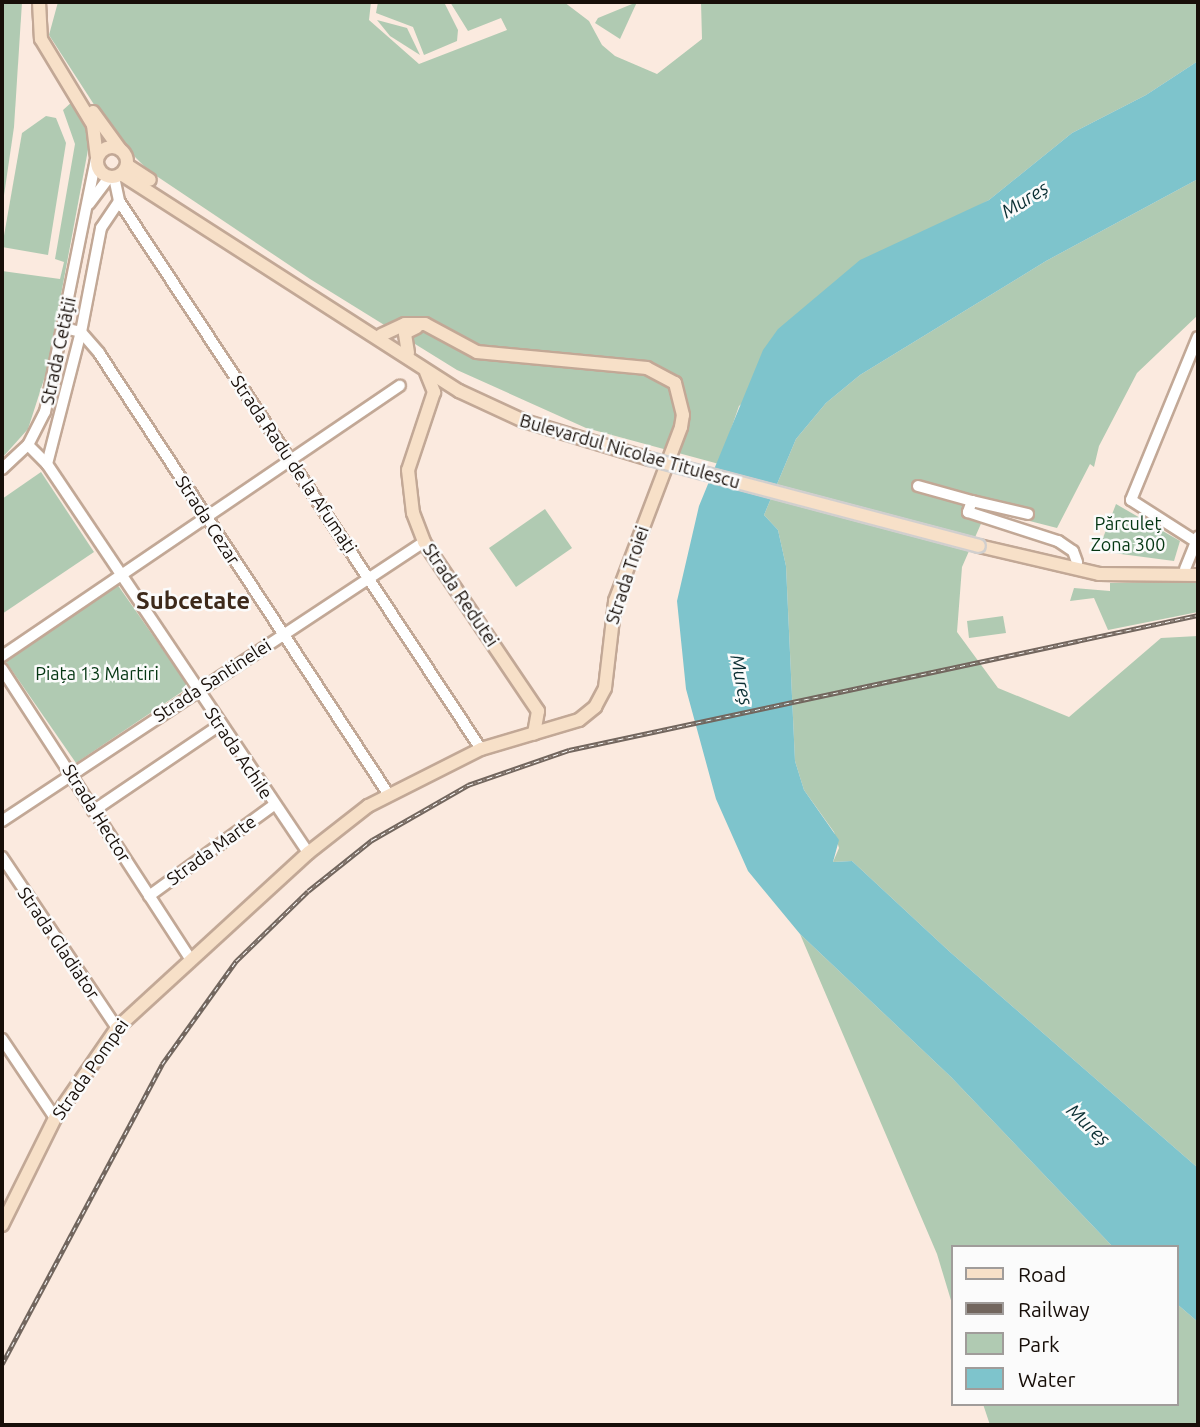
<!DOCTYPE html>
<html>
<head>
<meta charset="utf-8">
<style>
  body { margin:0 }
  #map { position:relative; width:1200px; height:1427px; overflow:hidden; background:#fbeadf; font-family:Ubuntu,sans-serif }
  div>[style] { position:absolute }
  .green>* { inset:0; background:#b0cab2 }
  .water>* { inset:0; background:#7ec4cc }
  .roads { filter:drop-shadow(2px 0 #c2a896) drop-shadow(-2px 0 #c2a896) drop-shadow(0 2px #c2a896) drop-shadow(0 -2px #c2a896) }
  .minor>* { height:10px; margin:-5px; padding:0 5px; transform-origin:5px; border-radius:5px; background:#fff }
  .major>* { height:12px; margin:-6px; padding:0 6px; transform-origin:6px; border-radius:6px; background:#f7e0c8 }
  .major>.ring { margin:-6px; padding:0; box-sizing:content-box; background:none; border:12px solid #f7e0c8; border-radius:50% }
  .rail>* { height:4.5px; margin-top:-2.25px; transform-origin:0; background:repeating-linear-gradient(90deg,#fbfbfb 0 5px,#72665e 0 10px); box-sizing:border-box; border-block:2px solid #72665e }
  .bridges { filter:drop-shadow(2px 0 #d1cfce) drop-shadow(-2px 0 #d1cfce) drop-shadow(0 2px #d1cfce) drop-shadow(0 -2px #d1cfce) }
  .major-bridge>* { height:12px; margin:-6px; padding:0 6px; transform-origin:6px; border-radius:6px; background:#f7e0c8 }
  span { translate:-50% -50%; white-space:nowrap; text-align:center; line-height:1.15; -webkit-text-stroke:5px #fbfbfb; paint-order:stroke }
  .street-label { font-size:18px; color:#170e08 }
  .park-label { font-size:18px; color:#043612 }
  .water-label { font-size:19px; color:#0b2f33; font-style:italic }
  .district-label { font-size:24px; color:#3d291a; font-weight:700 }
  .frame { position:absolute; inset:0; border:4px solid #170e08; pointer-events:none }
  .legend { position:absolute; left:951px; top:1245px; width:228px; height:161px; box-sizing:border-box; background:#fbfbfb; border:2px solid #a09c9a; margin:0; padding:9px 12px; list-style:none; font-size:21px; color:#170e08 }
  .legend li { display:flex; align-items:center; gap:14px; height:35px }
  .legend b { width:35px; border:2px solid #a09c9a }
</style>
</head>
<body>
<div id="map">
  <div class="green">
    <i style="clip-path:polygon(2px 2px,22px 2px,14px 127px,2px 209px)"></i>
    <i style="clip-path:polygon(58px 2px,371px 2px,369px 20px,419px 64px,507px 30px,501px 18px,468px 31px,450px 2px,564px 2px,589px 21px,602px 45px,615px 56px,657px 74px,702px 39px,701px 2px,1198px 2px,1198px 61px,1146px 95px,1072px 133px,989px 200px,965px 213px,739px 406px,719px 464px,586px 428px,457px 370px,310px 279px,149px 171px,115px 137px,49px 35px)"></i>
    <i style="clip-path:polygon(378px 2px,444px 2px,458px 30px,457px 41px,424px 55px,413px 27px,376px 13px)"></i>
    <i style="clip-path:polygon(637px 2px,620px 39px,595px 23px,598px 18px)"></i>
    <i style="clip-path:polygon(377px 20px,407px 28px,420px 55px,390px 36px)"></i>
    <i style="clip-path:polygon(73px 101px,90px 139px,47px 370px,28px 429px,2px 458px,2px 271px,60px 279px,64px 262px,55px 259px,75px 144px,63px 110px)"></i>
    <i style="clip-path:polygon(46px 116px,56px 118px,66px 143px,48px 255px,2px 247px,22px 133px)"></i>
    <i style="clip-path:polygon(1198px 179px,1198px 315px,1137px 373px,1099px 446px,1094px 467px,1090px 464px,1057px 528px,987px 510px,962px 567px,957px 632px,998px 688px,1069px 717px,1161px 638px,1198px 636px,1198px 1168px,950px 952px,852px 861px,833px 862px,839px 848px,834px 832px,804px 790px,795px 761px,786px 566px,778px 530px,764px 515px,796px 439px,826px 403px,860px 375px,1046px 261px)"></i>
    <i style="clip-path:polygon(41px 472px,94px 552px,2px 614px,2px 499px)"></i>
    <i style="clip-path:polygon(1116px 504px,1180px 541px,1174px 561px,1098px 551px)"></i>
    <i style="clip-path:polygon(545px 509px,572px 548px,516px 587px,489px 548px)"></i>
    <i style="clip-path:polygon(1198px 581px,1198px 612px,1108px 630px,1094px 598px,1070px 601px,1074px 588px,1110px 591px,1110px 583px)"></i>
    <i style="clip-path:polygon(117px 584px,189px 687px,76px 763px,4px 659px)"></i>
    <i style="clip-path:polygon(1003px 616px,1006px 633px,969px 638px,967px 621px)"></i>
    <i style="clip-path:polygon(800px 934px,951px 1077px,1113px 1247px,953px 1247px,953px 1307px,937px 1254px)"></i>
    <i style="clip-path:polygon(1177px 1304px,1198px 1322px,1198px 1425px,990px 1425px,983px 1404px,1177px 1404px)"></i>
  </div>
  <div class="water">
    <i style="clip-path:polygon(1198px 61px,1198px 179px,1046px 261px,860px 375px,826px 403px,796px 439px,764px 515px,778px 530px,786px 566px,795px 761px,804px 790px,839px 840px,833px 862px,852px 861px,950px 952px,1198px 1168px,1198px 1322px,1177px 1304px,1177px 1247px,1113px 1247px,951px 1077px,800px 934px,748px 871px,716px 799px,686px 689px,677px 601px,699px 506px,763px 350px,778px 329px,860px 260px,989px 200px,1072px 133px,1146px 95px)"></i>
  </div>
  <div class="roads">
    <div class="minor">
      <i style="left:114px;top:177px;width:25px;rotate:78deg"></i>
      <i style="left:119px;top:201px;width:657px;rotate:56.55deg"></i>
      <i style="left:89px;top:204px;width:34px;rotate:-53deg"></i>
      <i style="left:64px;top:328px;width:17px;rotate:13deg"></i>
      <i style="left:81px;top:332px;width:28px;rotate:49deg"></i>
      <i style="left:99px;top:353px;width:529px;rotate:56.73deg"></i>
      <i style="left:28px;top:445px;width:27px;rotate:45deg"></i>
      <i style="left:47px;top:464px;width:468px;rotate:56.1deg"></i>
      <i style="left:47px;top:464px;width:136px;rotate:-75.6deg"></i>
      <i style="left:81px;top:332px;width:106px;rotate:-79.1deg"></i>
      <i style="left:101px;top:228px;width:32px;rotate:-56deg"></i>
      <i style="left:2px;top:469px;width:35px;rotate:-43deg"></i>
      <i style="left:28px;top:445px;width:37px;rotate:-63deg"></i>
      <i style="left:45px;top:412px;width:257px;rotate:-78.6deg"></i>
      <i style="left:918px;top:486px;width:56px;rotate:15.5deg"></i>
      <i style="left:1028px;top:514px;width:57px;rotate:-166.9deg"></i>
      <i style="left:972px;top:501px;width:12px;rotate:110deg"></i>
      <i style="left:968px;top:512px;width:95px;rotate:17.9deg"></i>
      <i style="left:1058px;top:541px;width:18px;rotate:34deg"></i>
      <i style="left:1073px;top:551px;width:12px;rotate:70deg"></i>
      <i style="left:1195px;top:541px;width:76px;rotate:-147.4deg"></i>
      <i style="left:1131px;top:500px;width:176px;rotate:-67.7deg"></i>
      <i style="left:1185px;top:569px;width:35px;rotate:-68deg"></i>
      <i style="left:2px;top:656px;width:481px;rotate:-34.2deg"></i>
      <i style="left:2px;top:669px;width:345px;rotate:57deg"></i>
      <i style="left:93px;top:811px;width:153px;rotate:-34.1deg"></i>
      <i style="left:2px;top:821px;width:506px;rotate:-33.47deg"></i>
      <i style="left:2px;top:857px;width:206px;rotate:56.1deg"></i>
      <i style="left:149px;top:896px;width:155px;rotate:-36.1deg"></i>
      <i style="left:2px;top:1039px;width:95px;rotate:56.1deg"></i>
    </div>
    <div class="major">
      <i style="left:39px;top:2px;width:37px;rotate:87deg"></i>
      <i style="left:41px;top:39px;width:100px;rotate:58.8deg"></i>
      <i style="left:93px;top:125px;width:31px;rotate:83deg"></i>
      <i style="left:93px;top:112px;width:46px;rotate:53.9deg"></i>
      <i class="ring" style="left:97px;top:147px;width:18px;height:18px"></i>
      <i style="left:127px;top:165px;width:27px;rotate:33deg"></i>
      <i style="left:121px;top:174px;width:402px;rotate:32.7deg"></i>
      <i style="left:459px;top:391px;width:72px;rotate:24.8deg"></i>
      <i style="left:524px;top:421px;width:132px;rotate:16.8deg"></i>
      <i style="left:408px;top:353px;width:20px;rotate:-99deg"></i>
      <i style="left:405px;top:333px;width:13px;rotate:-27deg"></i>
      <i style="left:426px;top:372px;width:22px;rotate:68deg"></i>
      <i style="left:434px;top:392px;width:82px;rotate:108.4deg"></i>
      <i style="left:408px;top:470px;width:43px;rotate:83.4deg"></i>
      <i style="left:413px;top:513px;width:31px;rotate:69deg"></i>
      <i style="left:424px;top:542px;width:204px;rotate:56deg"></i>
      <i style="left:538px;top:711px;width:23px;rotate:100deg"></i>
      <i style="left:979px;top:546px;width:123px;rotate:13.1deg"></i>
      <i style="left:1099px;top:574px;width:99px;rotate:0.6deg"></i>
      <i style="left:2px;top:1225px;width:119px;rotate:-63.6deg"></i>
      <i style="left:55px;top:1118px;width:109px;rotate:-55.4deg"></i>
      <i style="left:117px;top:1028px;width:259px;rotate:-42.5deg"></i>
      <i style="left:308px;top:853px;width:76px;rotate:-38.1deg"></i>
      <i style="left:368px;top:806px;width:127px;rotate:-26.8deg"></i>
      <i style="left:481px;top:749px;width:102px;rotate:-16.5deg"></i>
      <i style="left:579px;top:720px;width:21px;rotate:-39deg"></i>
      <i style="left:595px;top:707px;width:21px;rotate:-62deg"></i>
      <i style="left:605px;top:688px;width:88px;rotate:-83.4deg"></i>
      <i style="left:615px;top:601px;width:186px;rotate:-69.2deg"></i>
      <i style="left:681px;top:427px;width:12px;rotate:-81deg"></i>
      <i style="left:683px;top:415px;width:33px;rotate:-104deg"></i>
      <i style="left:675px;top:383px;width:32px;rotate:-152deg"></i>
      <i style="left:647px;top:368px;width:171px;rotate:-174.6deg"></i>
      <i style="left:477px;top:352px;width:59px;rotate:-151.7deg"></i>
      <i style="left:425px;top:324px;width:20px;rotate:180deg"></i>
      <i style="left:405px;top:324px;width:26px;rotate:155deg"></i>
    </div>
  </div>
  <div class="rail">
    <i style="left:2px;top:1364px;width:340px;rotate:-61.9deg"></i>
    <i style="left:162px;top:1064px;width:127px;rotate:-54.3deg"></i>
    <i style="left:236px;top:961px;width:100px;rotate:-44.2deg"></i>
    <i style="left:308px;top:891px;width:82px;rotate:-38.6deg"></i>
    <i style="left:372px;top:840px;width:111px;rotate:-29.8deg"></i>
    <i style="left:468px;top:785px;width:107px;rotate:-19.1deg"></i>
    <i style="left:569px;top:750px;width:643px;rotate:-12.11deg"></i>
  </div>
  <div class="bridges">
    <div class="major-bridge">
      <i style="left:650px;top:459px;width:340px;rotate:14.8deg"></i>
    </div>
  </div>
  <div class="street-label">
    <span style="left:58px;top:351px;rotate:-78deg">Strada Cetății</span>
    <span style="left:630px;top:451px;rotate:16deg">Bulevardul Nicolae Titulescu</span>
    <span style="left:294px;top:464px;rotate:56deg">Strada Radu de la Afumați</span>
    <span style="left:208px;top:520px;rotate:57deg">Strada Cezar</span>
    <span style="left:627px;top:575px;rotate:-72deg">Strada Troiei</span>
    <span style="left:461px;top:595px;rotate:56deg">Strada Redutei</span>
    <span style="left:212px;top:680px;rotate:-33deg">Strada Santinelei</span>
    <span style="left:239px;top:753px;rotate:56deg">Strada Achile</span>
    <span style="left:97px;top:813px;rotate:58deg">Strada Hector</span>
    <span style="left:211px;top:850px;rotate:-36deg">Strada Marte</span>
    <span style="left:59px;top:943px;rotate:56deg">Strada Gladiator</span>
    <span style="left:90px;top:1069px;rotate:-55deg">Strada Pompei</span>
  </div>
  <div class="park-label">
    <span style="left:1128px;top:534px">Părculeț<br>Zona 300</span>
    <span style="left:97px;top:673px">Piața 13 Martiri</span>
  </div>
  <div class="water-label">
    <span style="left:1025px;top:200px;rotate:-32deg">Mureș</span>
    <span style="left:741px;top:680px;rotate:79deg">Mureș</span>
    <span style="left:1088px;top:1125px;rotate:43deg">Mureș</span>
  </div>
  <div class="district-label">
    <span style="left:193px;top:601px">Subcetate</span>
  </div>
  <div class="frame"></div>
  <ul class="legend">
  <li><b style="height:9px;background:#f7e0c8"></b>Road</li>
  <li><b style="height:9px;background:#72665e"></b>Railway</li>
  <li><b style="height:19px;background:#b0cab2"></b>Park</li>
  <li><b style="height:19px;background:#7ec4cc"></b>Water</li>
  </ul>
</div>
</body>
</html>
